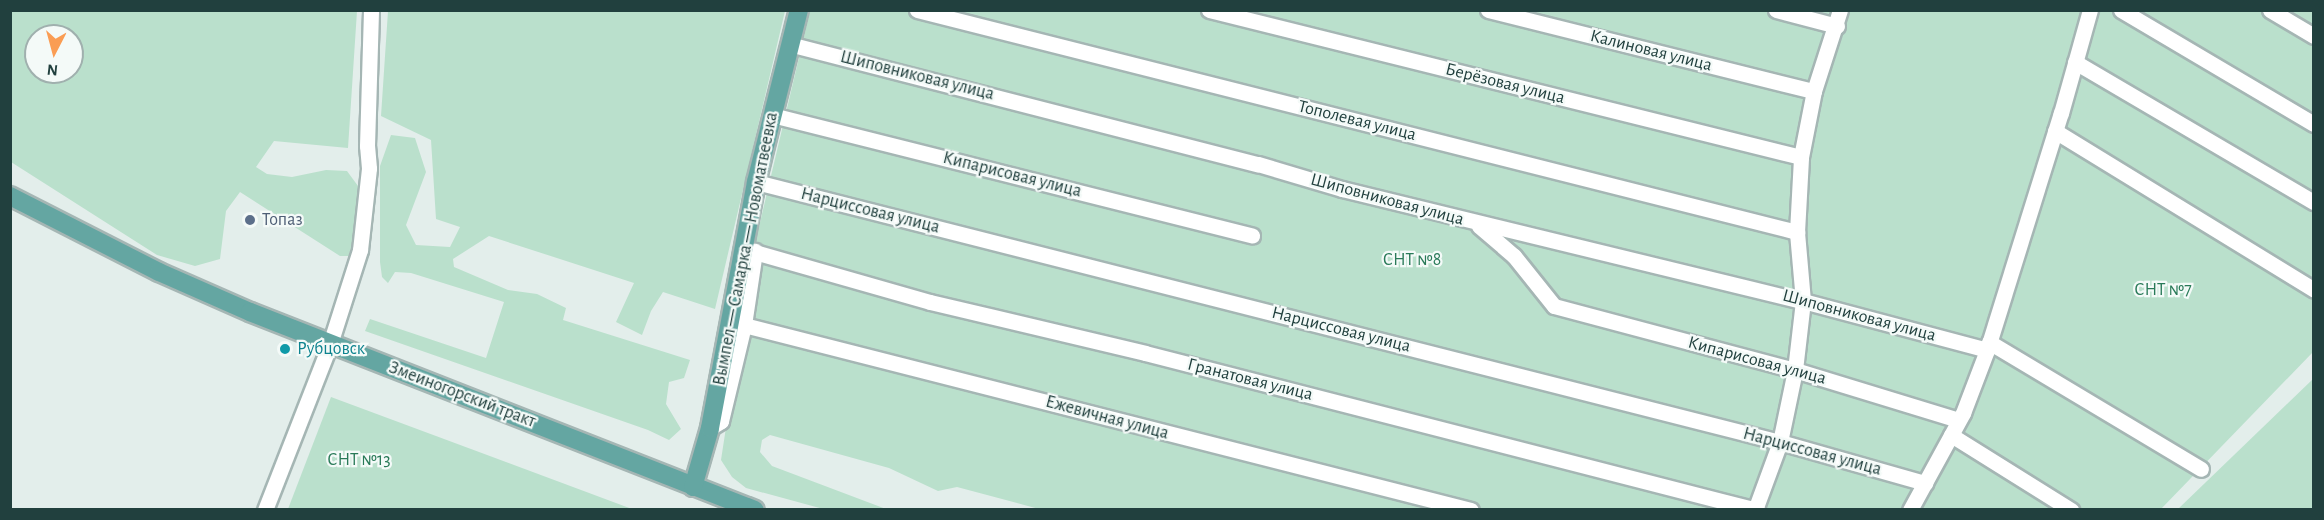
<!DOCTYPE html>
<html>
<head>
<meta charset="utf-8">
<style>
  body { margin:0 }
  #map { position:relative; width:2324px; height:520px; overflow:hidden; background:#e3eeeb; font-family:"Alegreya Sans",sans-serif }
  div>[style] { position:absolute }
  .green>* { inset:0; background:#bae0cc }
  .roads { filter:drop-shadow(2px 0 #a5b6b4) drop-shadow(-2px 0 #a5b6b4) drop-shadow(0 2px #a5b6b4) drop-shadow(0 -2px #a5b6b4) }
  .minor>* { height:15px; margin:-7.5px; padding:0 7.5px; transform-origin:7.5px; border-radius:7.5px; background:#fff }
  .major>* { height:18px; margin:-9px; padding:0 9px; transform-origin:9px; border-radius:9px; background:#64a6a2 }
  .dots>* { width:16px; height:16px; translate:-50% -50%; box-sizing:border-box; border:3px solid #f4faf8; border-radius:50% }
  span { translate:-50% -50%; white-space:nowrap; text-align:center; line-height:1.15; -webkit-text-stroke:4.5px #f4faf8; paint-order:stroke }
  .street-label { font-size:18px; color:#21403e }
  .service-label { font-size:18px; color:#4e5e75 }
  .left { translate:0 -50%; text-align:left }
  .park-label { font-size:18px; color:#297a58 }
  .culture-label { font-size:18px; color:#0d838f }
  .frame { position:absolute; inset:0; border:12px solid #21403e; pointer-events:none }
  .north { position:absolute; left:24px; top:24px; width:60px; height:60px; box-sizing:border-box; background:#f4faf8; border:2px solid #a0b0ae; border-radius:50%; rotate:186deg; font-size:16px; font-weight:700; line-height:24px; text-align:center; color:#21403e }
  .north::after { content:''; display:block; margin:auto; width:21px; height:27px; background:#fa9d54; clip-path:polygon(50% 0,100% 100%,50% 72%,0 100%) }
</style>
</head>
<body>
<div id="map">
  <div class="green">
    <i style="clip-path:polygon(evenodd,10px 11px,357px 11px,348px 148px,274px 141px,256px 167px,267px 174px,292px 177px,326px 170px,347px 171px,358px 186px,361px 207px,349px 256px,340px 256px,240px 192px,226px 211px,220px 259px,195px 266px,157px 255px,11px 162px,10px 11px,36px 36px,72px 36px,72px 72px,36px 72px,36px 36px)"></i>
    <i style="clip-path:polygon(388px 11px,785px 11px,715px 309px,663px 292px,651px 311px,642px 335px,616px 322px,634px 283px,489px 236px,453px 259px,454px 267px,508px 290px,537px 294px,566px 308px,563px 320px,690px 360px,684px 378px,669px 382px,666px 404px,681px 429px,669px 440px,648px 430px,365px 331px,370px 319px,486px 358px,504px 302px,411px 273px,395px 272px,388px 283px,382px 277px,380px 262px,380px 166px,391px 135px,415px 138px,426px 172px,406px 225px,416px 245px,450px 247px,460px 227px,436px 219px,431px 140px,381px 116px)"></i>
    <i style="clip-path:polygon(810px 11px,2313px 11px,2313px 352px,2161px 509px,1039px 509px,957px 487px,938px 491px,889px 468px,770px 435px,762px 440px,760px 452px,772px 466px,886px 509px,827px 510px,746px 488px,732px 477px,721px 460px,753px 252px)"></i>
    <i style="clip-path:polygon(2313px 379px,2313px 509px,2178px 509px)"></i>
    <i style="clip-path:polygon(331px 397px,632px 509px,288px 509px)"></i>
  </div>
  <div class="roads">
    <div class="minor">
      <i style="left:917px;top:10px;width:908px;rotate:14.16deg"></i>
      <i style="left:1209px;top:10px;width:610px;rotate:13.95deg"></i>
      <i style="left:1488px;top:10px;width:336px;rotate:14deg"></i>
      <i style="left:1776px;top:10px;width:63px;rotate:14.7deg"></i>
      <i style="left:2121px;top:10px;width:224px;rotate:30.6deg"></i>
      <i style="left:2270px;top:10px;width:51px;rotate:30.6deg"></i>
      <i style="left:789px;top:44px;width:484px;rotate:14.4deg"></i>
      <i style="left:1258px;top:164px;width:88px;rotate:16.6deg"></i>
      <i style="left:1342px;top:189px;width:474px;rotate:13.7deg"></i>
      <i style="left:1803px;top:301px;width:190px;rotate:14.9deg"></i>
      <i style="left:2075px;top:62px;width:277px;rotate:30.4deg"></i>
      <i style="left:772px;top:115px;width:495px;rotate:14.1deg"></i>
      <i style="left:2055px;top:131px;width:304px;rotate:31.5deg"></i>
      <i style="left:756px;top:182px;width:1056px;rotate:14.25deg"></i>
      <i style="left:1780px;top:442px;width:151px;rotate:15.8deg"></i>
      <i style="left:1479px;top:226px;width:46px;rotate:40.6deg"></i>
      <i style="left:1514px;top:256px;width:64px;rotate:51.3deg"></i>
      <i style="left:1554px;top:306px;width:249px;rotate:14.9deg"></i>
      <i style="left:1795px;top:370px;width:171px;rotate:17deg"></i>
      <i style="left:744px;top:249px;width:193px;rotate:15.9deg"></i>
      <i style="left:930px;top:302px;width:221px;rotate:13.3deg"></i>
      <i style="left:1145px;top:353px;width:632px;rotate:14.39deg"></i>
      <i style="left:744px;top:325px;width:750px;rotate:14.28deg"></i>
      <i style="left:1989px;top:342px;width:247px;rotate:30.9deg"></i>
      <i style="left:710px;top:428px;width:13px;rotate:-32deg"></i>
      <i style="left:721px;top:421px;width:99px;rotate:-76.5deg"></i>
      <i style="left:744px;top:325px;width:75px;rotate:-81.5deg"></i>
      <i style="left:1951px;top:435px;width:142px;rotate:32deg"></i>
      <i style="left:265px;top:510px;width:178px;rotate:-68.6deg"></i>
      <i style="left:330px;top:344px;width:99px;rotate:-72.3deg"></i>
      <i style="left:360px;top:250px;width:82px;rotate:-83.7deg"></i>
      <i style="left:369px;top:168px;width:22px;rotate:-95deg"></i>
      <i style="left:367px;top:146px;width:136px;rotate:-88.3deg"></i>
      <i style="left:1755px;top:510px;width:72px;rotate:-69.8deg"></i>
      <i style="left:1780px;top:442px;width:74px;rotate:-78.2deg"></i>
      <i style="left:1795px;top:370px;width:69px;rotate:-83.4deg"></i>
      <i style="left:1803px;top:301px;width:69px;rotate:-95deg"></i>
      <i style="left:1797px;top:232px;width:75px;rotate:-86.9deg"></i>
      <i style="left:1801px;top:157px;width:67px;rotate:-78.9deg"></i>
      <i style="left:1814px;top:91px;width:85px;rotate:-72.2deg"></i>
      <i style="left:1910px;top:510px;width:111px;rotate:-61.3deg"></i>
      <i style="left:1963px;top:413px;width:67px;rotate:-69.1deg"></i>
      <i style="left:1987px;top:350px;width:248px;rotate:-72.7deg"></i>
      <i style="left:2061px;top:113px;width:107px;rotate:-74.3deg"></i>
    </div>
    <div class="major">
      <i style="left:10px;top:196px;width:167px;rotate:27deg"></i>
      <i style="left:159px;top:272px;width:99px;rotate:23.7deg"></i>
      <i style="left:250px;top:312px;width:542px;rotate:21.41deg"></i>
      <i style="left:693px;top:487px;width:61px;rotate:-73.9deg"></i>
      <i style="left:710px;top:428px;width:250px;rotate:-79.4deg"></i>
      <i style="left:756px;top:182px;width:177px;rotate:-76deg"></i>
    </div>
  </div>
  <div class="dots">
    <i style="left:250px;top:220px;background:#5c6f8a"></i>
    <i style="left:285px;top:349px;background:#0f9aa8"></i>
  </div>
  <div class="street-label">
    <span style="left:1651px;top:51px;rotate:14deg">Калиновая улица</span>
    <span style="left:917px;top:76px;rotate:14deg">Шиповниковая улица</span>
    <span style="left:1505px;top:84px;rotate:14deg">Берёзовая улица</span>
    <span style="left:1357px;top:121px;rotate:14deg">Тополевая улица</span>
    <span style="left:1012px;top:175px;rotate:14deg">Кипарисовая улица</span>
    <span style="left:1387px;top:200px;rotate:15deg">Шиповниковая улица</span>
    <span style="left:870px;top:211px;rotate:14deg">Нарциссовая улица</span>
    <span style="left:746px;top:249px;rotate:-79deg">Вымпел — Самарка — Новоматвеевка</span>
    <span style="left:1859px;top:316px;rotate:15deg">Шиповниковая улица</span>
    <span style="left:1341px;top:330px;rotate:14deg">Нарциссовая улица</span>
    <span style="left:1757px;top:361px;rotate:15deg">Кипарисовая улица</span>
    <span style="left:1250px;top:380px;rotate:14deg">Гранатовая улица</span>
    <span style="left:462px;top:395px;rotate:21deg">Змеиногорский тракт</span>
    <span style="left:1107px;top:418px;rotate:15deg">Ежевичная улица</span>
    <span style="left:1812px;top:452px;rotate:15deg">Нарциссовая улица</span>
  </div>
  <div class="service-label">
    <span class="left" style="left:262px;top:220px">Топаз</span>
  </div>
  <div class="park-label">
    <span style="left:1412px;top:260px">СНТ №8</span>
    <span style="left:2163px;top:290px">СНТ №7</span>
    <span style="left:359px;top:460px">СНТ №13</span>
  </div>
  <div class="culture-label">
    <span class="left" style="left:297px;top:349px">Рубцовск</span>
  </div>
  <div class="frame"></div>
  <div class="north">N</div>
</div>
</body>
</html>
